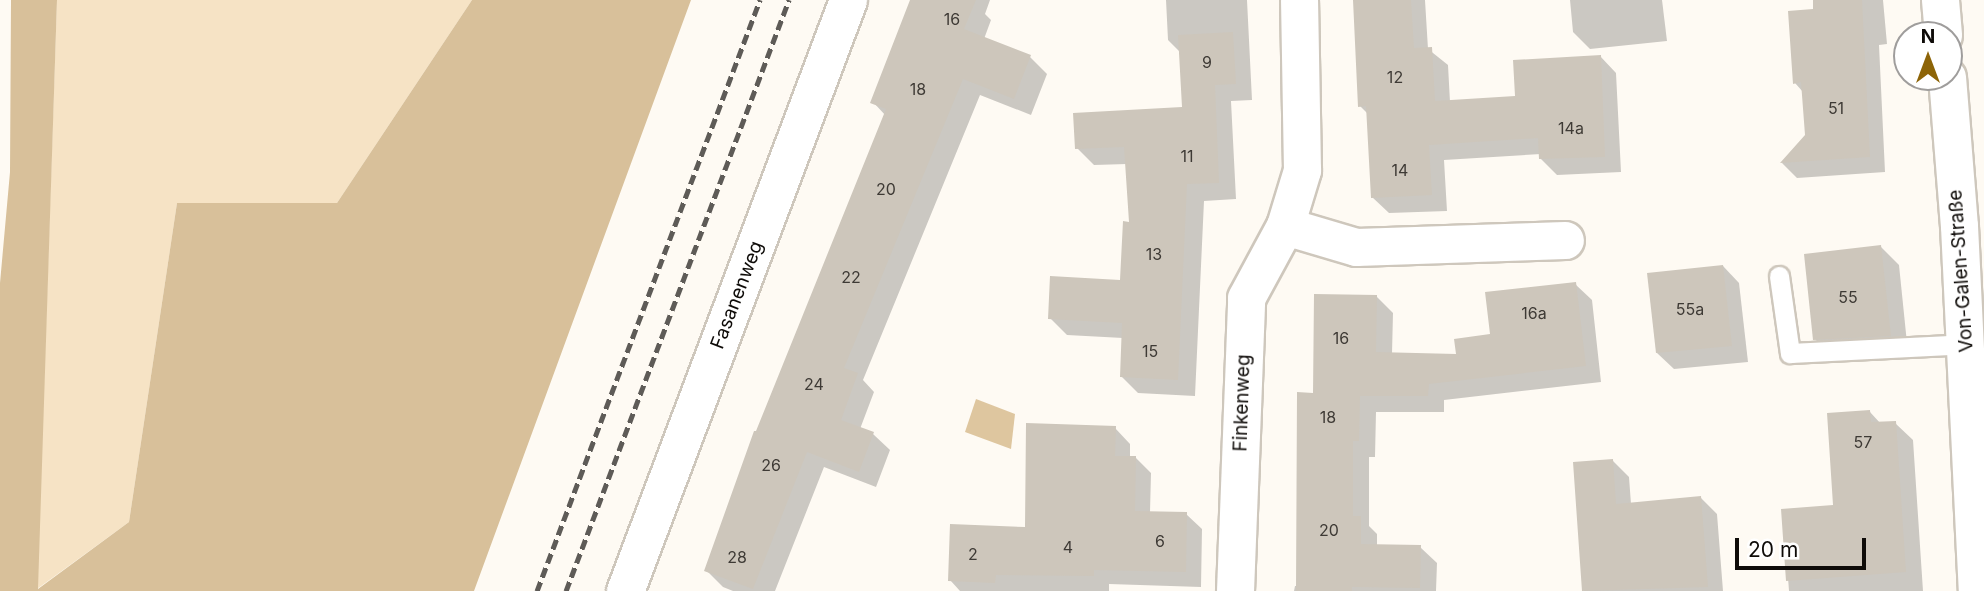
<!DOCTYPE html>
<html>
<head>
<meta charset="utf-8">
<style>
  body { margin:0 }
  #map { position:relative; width:1984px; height:591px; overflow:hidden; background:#fefaf3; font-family:Inter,sans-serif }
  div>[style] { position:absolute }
  .green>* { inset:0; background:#f6e3c5 }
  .forest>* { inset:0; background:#d8c09a }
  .water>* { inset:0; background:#dec69f }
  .shadow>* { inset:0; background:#0003 }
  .building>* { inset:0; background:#cdc6bb }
  .roads { filter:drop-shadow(2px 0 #cec7bc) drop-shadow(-2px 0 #cec7bc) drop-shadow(0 2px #cec7bc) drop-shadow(0 -2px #cec7bc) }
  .service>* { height:19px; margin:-9.5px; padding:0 9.5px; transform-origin:9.5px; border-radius:9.5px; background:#fff }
  .minor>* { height:37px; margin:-18.5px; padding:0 18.5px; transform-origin:18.5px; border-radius:18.5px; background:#fff }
  .rail>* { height:5px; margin-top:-2.5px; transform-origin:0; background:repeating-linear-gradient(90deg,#5e5b57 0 10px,transparent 0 15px) }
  span { translate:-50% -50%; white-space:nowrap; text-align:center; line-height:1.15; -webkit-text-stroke:6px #fff; paint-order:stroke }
  .number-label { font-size:16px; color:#3e3a35 }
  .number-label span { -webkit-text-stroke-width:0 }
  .street-label { font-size:19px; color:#0e0b08 }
  .north { position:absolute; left:1893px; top:21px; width:70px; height:70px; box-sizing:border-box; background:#fff; border:2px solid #9f9d9c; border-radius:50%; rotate:0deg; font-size:19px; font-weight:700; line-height:28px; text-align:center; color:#0e0b08 }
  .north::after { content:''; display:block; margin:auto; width:24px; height:32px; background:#8d6407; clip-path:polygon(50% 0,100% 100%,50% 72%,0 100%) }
  .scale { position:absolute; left:1735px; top:538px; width:131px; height:32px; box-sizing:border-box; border:4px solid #0e0b08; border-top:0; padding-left:9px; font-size:21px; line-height:24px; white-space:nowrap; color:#0e0b08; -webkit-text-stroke:5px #fff; paint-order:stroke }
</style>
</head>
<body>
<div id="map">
  <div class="green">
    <i style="clip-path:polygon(57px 0,472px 0,337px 203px,177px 203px,129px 522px,37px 589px)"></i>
  </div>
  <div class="forest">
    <i style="clip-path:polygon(11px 0,57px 0,38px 589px,129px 522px,177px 203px,337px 203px,472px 0,691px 0,474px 591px,0 591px,0 283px,10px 172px)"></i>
  </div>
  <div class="water">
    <i style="clip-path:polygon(976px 399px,1015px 414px,1011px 449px,965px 432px)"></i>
  </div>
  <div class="shadow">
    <i style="clip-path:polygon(912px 0,990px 0,985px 14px,991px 20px,984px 39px,1030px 57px,1047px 74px,1031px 115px,980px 95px,863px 380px,874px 392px,860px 429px,873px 434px,890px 450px,876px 487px,824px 467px,775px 591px,733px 591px,723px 587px,706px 570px,886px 116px,873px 102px)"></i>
    <i style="clip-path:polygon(1166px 0,1247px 0,1252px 100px,1231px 101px,1236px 199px,1204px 201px,1195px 396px,1138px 393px,1121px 376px,1123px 338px,1067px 335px,1050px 318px,1121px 282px,1130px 223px,1127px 164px,1094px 165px,1077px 148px,1184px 109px,1181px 53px,1168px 40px)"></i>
    <i style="clip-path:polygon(1355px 0,1425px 0,1428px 49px,1448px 65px,1450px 102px,1517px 97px,1600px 56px,1616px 73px,1621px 172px,1557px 175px,1541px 159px,1541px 154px,1444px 160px,1447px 211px,1389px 213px,1372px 197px,1368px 114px,1360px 106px)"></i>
    <i style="clip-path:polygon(1570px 0,1662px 0,1667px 41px,1590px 49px,1573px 32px)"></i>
    <i style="clip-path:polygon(1814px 0,1883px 0,1887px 44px,1879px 45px,1885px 172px,1797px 178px,1782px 163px,1807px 135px,1803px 92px,1795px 83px,1815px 11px)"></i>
    <i style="clip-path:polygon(1881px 247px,1899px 265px,1908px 353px,1833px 357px,1815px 339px)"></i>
    <i style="clip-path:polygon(1723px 266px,1739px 283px,1748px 362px,1674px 369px,1657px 353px)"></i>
    <i style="clip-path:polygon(1575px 284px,1592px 300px,1601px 382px,1444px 400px,1444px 412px,1376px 412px,1375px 457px,1369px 457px,1369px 526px,1377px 534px,1377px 546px,1420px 547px,1437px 563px,1436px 591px,1294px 591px,1295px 586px,1298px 586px,1314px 395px,1376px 296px,1393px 313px,1392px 354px,1458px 356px)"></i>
    <i style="clip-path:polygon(1870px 412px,1881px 424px,1895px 423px,1913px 440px,1923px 591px,1789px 591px,1783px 511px,1835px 507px)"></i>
    <i style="clip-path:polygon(1115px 428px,1130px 444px,1130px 458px,1136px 458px,1151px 473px,1150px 513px,1186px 514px,1202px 529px,1201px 587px,1109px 584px,1109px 591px,960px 591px,950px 580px,1026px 529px)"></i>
    <i style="clip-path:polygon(1613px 461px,1629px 477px,1631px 504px,1701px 498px,1717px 514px,1723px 591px,1584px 591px,1575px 464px)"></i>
  </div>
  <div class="building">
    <i style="clip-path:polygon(910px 0,976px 0,964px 29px,1031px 55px,1014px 99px,963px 79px,844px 368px,858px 373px,841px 420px,874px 432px,859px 472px,807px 452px,753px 589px,704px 571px,754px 431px,756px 431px,886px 109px,870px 103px)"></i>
    <i style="clip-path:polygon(1353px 0,1411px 0,1414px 48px,1432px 47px,1435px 101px,1515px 96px,1513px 60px,1601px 55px,1605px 157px,1539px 159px,1538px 138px,1429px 145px,1432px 195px,1371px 198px,1366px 106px,1358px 107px)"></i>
    <i style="clip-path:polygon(1813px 0,1862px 0,1870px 157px,1780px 163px,1805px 135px,1801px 82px,1793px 84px,1788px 11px,1813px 9px)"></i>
    <i style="clip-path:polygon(1233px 32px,1236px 84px,1215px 85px,1219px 183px,1187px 184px,1178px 380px,1120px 377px,1122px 323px,1048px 319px,1050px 276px,1120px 280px,1123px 221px,1129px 222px,1124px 147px,1075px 149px,1073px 113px,1182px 107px,1178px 35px)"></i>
    <i style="clip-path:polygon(1881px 245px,1891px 336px,1813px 340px,1804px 254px)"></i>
    <i style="clip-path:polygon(1723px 265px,1732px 346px,1656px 353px,1647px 273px)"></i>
    <i style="clip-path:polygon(1576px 282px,1586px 366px,1429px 384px,1428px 396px,1360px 396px,1359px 441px,1353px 441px,1353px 516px,1361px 516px,1361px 544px,1421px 545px,1420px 588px,1352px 587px,1352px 591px,1296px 591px,1297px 392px,1313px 393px,1314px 294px,1377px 295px,1376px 352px,1456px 354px,1454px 339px,1490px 334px,1485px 292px)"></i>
    <i style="clip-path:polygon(1870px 410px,1871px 422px,1896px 421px,1906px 572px,1786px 581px,1781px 509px,1833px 505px,1827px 413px)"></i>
    <i style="clip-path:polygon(1026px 423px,1116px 426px,1115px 456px,1136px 456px,1135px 511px,1187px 512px,1186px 572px,1094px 570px,1094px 576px,996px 575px,995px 583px,948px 581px,950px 524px,1025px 527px)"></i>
    <i style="clip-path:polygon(1613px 459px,1616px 504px,1701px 496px,1708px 587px,1582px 591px,1573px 462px)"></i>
  </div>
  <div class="roads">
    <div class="service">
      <i style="left:1779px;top:276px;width:78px;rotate:81.9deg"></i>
      <i style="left:1790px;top:353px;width:175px;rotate:-2.9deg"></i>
    </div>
    <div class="minor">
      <i style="left:1940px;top:0;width:35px;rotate:85deg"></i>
      <i style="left:1947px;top:77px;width:149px;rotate:85.4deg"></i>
      <i style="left:1959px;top:226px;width:365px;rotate:87.2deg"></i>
      <i style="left:1285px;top:226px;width:74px;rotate:16.5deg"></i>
      <i style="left:1356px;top:247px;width:209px;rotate:-1.9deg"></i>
      <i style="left:625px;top:591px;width:632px;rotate:-69.33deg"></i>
      <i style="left:1235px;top:591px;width:293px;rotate:-87.8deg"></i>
      <i style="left:1246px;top:298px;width:82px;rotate:-61.6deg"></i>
      <i style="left:1285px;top:226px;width:59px;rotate:-73.1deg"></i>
      <i style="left:1302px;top:170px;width:170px;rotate:-91deg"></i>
    </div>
  </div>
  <div class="rail">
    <i style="left:537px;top:591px;width:632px;rotate:-69.33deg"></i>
    <i style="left:566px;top:591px;width:632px;rotate:-69.33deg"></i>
  </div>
  <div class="number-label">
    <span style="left:952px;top:19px">16</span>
    <span style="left:1207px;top:62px">9</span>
    <span style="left:1395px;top:77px">12</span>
    <span style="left:918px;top:89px">18</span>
    <span style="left:1836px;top:108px">51</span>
    <span style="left:1571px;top:128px">14a</span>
    <span style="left:1187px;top:156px">11</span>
    <span style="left:1400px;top:170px">14</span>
    <span style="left:886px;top:189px">20</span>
    <span style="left:1154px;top:254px">13</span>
    <span style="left:851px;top:277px">22</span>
    <span style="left:1848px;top:297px">55</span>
    <span style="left:1690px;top:309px">55a</span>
    <span style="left:1534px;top:313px">16a</span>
    <span style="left:1341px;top:338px">16</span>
    <span style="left:1150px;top:351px">15</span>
    <span style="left:814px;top:384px">24</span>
    <span style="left:1328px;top:417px">18</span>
    <span style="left:1863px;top:442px">57</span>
    <span style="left:771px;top:465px">26</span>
    <span style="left:1329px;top:530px">20</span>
    <span style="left:1160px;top:541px">6</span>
    <span style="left:1068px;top:547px">4</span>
    <span style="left:973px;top:554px">2</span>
    <span style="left:737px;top:557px">28</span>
  </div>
  <div class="street-label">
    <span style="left:1961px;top:271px;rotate:-94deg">Von-Galen-Straße</span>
    <span style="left:737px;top:295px;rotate:-69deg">Fasanenweg</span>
    <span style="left:1242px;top:403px;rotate:-88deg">Finkenweg</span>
  </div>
  <div class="north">N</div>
  <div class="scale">20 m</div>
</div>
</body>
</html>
